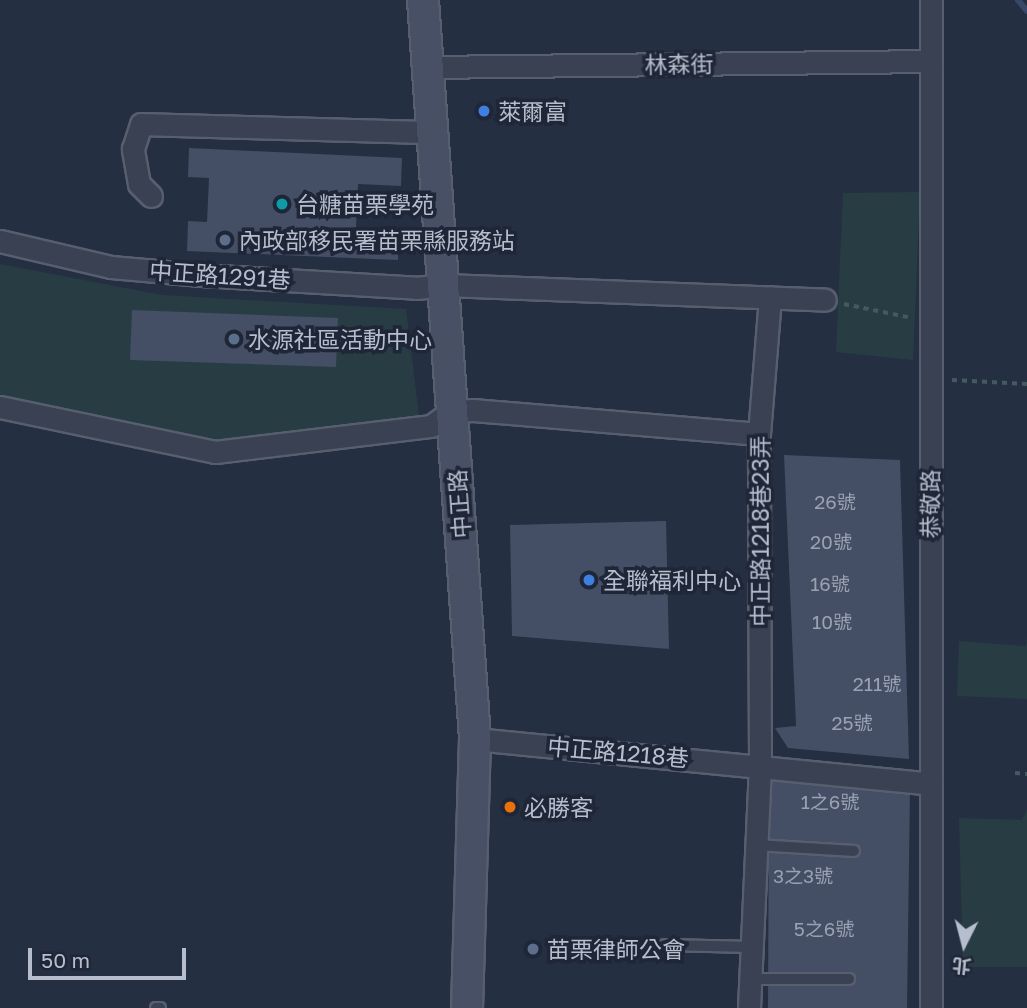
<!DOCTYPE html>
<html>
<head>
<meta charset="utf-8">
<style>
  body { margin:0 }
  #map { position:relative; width:1027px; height:1008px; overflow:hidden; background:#252f42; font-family:"Golos Text","Noto Sans TC",sans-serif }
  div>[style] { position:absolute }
  .green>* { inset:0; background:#273d43 }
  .stream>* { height:6px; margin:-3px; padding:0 3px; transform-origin:3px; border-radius:3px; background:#38486a }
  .building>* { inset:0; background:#444e65 }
  .path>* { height:3.5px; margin-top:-1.75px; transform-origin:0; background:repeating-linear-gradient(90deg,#455a60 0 5px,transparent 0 10px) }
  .roads { filter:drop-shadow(2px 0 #575f6f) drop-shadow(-2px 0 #575f6f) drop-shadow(0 2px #575f6f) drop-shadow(0 -2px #575f6f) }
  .lane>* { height:10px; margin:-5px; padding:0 5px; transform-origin:5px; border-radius:5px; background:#394152 }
  .street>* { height:21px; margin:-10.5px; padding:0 10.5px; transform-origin:10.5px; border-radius:10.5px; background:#394152 }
  .secondary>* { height:30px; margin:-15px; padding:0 15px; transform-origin:15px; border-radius:15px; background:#475065 }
  .dots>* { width:19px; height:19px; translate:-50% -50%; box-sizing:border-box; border:4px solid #1e2637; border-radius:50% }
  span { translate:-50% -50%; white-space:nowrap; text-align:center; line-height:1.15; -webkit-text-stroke:7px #1e2637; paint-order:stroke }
  .number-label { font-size:19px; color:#9aa1b2 }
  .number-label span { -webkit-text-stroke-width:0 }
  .street-label { font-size:23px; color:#b6bdcc }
  .poi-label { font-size:23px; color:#b6bdcc }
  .left { translate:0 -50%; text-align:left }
  .north { position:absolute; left:929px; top:910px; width:70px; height:70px; -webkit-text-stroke:5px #1e2637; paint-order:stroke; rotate:186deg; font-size:19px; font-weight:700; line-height:28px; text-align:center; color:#b6bdcc }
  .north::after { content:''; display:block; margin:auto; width:24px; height:32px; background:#b6bdcc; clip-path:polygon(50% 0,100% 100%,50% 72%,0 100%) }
  .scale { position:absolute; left:28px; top:948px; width:158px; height:32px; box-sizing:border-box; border:4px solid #b6bdcc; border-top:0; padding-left:9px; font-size:21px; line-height:24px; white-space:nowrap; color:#b6bdcc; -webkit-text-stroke:5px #1e2637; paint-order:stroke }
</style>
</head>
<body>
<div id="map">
  <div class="green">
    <i style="clip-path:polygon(920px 192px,913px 360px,836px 352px,843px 193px)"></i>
    <i style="clip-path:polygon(0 264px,162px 295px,406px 309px,419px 416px,238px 448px,0 406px)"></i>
    <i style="clip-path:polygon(1027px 637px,1027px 699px,957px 696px,959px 641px,1026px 646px)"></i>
    <i style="clip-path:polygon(1027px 810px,1027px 967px,963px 967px,959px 818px,1022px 820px)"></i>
  </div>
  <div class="stream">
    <i style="left:1018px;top:0;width:14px;rotate:51deg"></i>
  </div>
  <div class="building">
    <i style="clip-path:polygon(189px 148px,402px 158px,401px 186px,358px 184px,356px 228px,399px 230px,398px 260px,187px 251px,188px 221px,207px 222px,209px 178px,188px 177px)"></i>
    <i style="clip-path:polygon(132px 310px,338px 318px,336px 367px,130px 360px)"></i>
    <i style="clip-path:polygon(784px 455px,900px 460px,909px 759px,788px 748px,775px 728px,796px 726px)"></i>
    <i style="clip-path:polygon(666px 521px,669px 649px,512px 636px,510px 525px)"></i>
    <i style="clip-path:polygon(769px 773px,910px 789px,907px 1008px,768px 1008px)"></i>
  </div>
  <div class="path">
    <i style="left:844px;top:304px;width:69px;rotate:11.6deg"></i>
    <i style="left:952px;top:380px;width:75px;rotate:3.1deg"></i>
    <i style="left:1015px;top:773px;width:12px;rotate:5deg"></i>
  </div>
  <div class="roads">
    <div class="lane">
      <i style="left:757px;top:845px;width:97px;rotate:3.5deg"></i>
      <i style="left:665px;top:945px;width:87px;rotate:1.3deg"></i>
      <i style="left:750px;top:979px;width:99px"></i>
      <i style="left:156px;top:1008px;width:4px"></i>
    </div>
    <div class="street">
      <i style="left:931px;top:0;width:1008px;rotate:90deg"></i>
      <i style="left:427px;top:67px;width:504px;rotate:-0.68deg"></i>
      <i style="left:151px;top:196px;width:17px;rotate:-135deg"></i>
      <i style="left:139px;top:184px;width:36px;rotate:-100deg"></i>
      <i style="left:133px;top:149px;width:26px;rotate:-72deg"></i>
      <i style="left:141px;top:124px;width:291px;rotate:1.6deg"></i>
      <i style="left:0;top:241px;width:114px;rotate:13.2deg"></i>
      <i style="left:111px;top:267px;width:90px;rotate:5.1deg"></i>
      <i style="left:201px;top:275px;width:216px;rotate:3.4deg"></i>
      <i style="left:417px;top:288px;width:26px;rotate:-7deg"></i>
      <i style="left:443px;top:285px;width:382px;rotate:2.2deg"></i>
      <i style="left:0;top:407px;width:220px;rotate:11.8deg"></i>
      <i style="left:215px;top:452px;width:218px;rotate:-6.9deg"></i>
      <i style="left:431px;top:426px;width:26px;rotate:-36deg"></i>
      <i style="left:452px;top:411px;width:21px;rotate:-3deg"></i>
      <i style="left:473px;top:410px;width:287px;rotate:4.8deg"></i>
      <i style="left:475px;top:739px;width:458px;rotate:5.6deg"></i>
      <i style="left:749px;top:1008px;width:243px;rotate:-87.4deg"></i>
      <i style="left:760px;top:765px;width:331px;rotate:-90.2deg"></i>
      <i style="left:759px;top:434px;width:137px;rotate:-85.4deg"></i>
    </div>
    <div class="secondary">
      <i style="left:423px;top:0;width:741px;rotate:85.97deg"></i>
      <i style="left:475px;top:739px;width:269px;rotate:91.7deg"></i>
    </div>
  </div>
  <div class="dots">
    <i style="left:484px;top:111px;background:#3f7fe0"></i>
    <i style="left:282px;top:204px;background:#0f9aa8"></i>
    <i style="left:225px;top:240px;background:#5c6f8a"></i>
    <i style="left:234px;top:339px;background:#5c6f8a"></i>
    <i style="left:589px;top:580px;background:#3f7fe0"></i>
    <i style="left:510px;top:807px;background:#e8710a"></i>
    <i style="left:533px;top:949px;background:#5c6f8a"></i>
  </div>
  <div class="number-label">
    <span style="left:835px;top:502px">26號</span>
    <span style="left:831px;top:542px">20號</span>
    <span style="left:830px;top:584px">16號</span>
    <span style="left:832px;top:622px">10號</span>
    <span style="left:877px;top:684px">211號</span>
    <span style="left:852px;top:723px">25號</span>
    <span style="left:830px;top:802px">1之6號</span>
    <span style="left:803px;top:876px">3之3號</span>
    <span style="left:824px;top:929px">5之6號</span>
  </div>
  <div class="street-label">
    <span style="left:679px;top:64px;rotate:-1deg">林森街</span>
    <span style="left:220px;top:275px;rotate:4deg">中正路1291巷</span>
    <span style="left:459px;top:504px;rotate:-94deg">中正路</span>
    <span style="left:930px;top:504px;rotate:-90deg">恭敬路</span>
    <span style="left:760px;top:531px;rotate:-90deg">中正路1218巷23弄</span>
    <span style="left:618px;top:752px;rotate:5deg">中正路1218巷</span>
  </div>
  <div class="poi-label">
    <span class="left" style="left:498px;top:111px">萊爾富</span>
    <span class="left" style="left:296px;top:204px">台糖苗栗學苑</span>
    <span class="left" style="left:239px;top:240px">內政部移民署苗栗縣服務站</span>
    <span class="left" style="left:248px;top:339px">水源社區活動中心</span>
    <span class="left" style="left:603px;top:580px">全聯福利中心</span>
    <span class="left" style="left:524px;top:807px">必勝客</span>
    <span class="left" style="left:547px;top:949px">苗栗律師公會</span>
  </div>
  <div class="north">北</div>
  <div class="scale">50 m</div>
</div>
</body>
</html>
